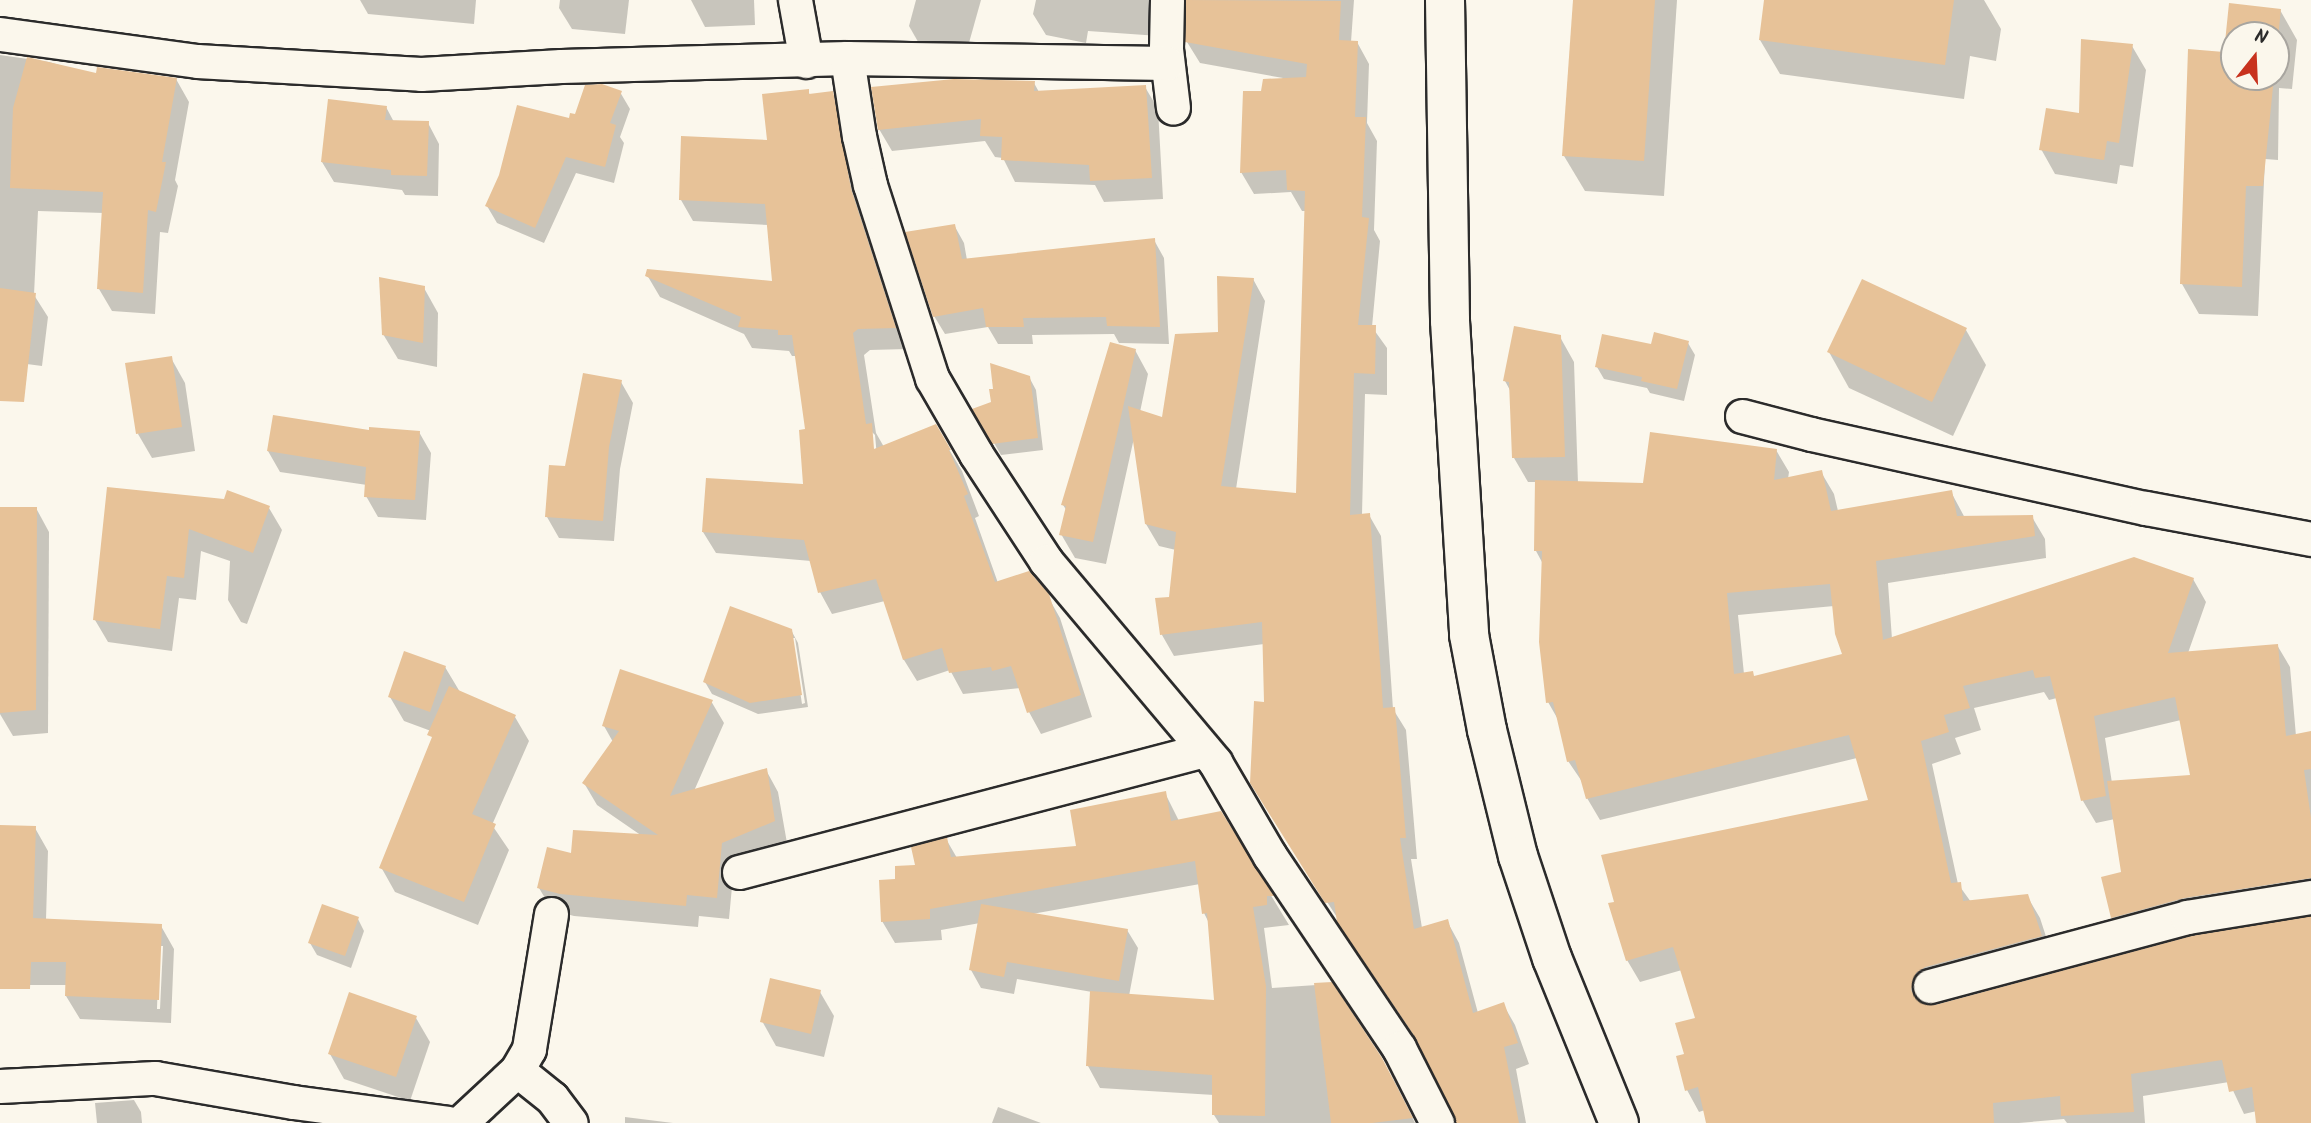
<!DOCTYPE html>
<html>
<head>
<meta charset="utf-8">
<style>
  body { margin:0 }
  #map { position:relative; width:2311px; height:1123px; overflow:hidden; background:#fbf7ec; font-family:Kalam,sans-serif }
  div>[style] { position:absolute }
  .shadow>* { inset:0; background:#0003 }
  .building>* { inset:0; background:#e7c298 }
  .roads { filter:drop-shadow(2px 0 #2b2b2b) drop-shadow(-2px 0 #2b2b2b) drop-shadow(0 2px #2b2b2b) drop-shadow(0 -2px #2b2b2b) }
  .minor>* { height:33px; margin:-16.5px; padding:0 16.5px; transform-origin:16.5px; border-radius:16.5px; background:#fbf7ec }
  .trunk>* { height:38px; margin:-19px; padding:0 19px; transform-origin:19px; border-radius:19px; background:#fbf7ec }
  span { translate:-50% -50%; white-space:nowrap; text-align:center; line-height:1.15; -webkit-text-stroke:7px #fbf7ec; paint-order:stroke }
  .north { position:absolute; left:2220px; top:21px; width:70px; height:70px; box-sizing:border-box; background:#fbf7ec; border:2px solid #a8a59f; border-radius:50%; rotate:18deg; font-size:19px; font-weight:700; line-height:28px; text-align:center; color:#2b2b2b }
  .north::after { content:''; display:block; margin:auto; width:24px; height:32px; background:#c8321e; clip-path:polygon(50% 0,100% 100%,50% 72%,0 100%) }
</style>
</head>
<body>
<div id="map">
  <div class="shadow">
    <i style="clip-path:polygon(360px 0,476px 0,474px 24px,368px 14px)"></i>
    <i style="clip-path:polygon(560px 0,629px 0,625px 34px,572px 29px,559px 8px)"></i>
    <i style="clip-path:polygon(691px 0,754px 0,755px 25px,705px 27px)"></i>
    <i style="clip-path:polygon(916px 0,981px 0,967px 50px,921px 47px,909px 26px)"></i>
    <i style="clip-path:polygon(1036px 0,1354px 0,1351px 42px,1357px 42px,1369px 64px,1367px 123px,1377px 141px,1374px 230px,1380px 241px,1372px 327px,1387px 348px,1387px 395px,1365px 394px,1362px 515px,1369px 515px,1381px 536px,1393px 709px,1406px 730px,1417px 859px,1411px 859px,1422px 928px,1447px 921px,1459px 943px,1478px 1013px,1503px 1004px,1515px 1025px,1529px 1064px,1516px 1069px,1526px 1123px,1458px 1123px,1424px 1051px,1264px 805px,1264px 644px,1174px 656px,1162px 635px,1157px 600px,1171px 598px,1176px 550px,1159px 546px,1146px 524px,1134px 438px,1106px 564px,1075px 558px,1061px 534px,1067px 511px,1063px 505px,1135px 350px,1148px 374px,1140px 412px,1164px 419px,1253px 279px,1265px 301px,1236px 489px,1297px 495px,1306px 211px,1302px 211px,1291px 192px,1254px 194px,1241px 172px,1263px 93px,1283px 78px,1200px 63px,1187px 42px,1186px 3px,1181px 2px,1159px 36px,1088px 31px,1086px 43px,1046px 35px,1033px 14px)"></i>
    <i style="clip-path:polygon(1575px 0,1677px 0,1664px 196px,1585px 191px,1564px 156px)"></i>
    <i style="clip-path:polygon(1766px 0,1984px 0,2001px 29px,1996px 61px,1970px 56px,1964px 99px,1780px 74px,1760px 40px)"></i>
    <i style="clip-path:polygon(evenodd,2230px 5px,2280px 10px,2297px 40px,2292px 89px,2279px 88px,2278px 160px,2265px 159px,2258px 316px,2199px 314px,2182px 284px,2226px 54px,2230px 5px,2234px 35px,2276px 35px,2276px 77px,2234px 77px,2234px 35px)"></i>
    <i style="clip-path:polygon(2132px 46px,2146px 70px,2133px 167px,2120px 165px,2117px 184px,2055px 174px,2041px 149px,2081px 115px)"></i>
    <i style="clip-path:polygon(0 55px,49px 62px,97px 76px,176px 79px,189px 102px,175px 180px,178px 186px,168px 233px,160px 232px,155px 314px,112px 311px,99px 289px,104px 213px,38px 211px,34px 295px,48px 317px,42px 366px,4px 361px,0 394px)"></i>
    <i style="clip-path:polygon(1034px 83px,1039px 92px,1145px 87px,1158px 109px,1163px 199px,1104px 202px,1095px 185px,1015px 182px,1003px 158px,995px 157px,985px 141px,892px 151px,879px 129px)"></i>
    <i style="clip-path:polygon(evenodd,808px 91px,810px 95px,832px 93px,844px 115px,907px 349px,870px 350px,864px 355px,876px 433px,884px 447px,935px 426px,962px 471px,979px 516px,975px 518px,998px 583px,1047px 595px,1060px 618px,1092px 717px,1041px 734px,1029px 712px,1020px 688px,963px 694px,950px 670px,917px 681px,904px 660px,885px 601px,832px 614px,820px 592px,811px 561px,716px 553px,703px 532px,805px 486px,807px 431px,797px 356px,792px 356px,789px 351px,752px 348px,744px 334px,660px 297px,647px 275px,774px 283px,769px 225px,693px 221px,681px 200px,769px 142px,808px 91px,871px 431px,875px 435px,877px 457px,873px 458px,871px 431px)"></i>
    <i style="clip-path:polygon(620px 92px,630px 109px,620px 137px,624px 143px,614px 183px,576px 173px,544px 243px,497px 223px,487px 206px,570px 120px)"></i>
    <i style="clip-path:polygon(386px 107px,394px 122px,428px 123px,439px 144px,438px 196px,405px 195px,402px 190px,334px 182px,322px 162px)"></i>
    <i style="clip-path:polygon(954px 225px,964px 243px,967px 260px,1154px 240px,1164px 258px,1169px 344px,1119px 343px,1114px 334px,1032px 335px,1033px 344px,998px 344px,988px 327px,945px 334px,934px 316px)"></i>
    <i style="clip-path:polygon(424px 288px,438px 313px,437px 367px,398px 359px,383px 334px)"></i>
    <i style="clip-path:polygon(1966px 330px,1986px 365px,1953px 436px,1849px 388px,1829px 352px)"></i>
    <i style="clip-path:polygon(evenodd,1560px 337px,1574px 362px,1578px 483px,1645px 485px,1776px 450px,1789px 472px,1788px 479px,1821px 472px,1834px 494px,1838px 511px,1951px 492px,1965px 518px,2032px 517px,2045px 539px,2046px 558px,1888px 583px,1892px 639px,2193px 579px,2206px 602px,2188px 653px,2277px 645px,2290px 667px,2296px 736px,2311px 733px,2311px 902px,2125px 939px,2112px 917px,2123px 874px,2115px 819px,2096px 823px,2083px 801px,2057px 698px,2049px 700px,2044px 692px,1974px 708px,1981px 730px,1955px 738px,1961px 754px,1932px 764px,1958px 884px,1971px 902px,2027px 896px,2040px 918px,2053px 958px,1928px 995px,1926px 1004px,1935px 1006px,2311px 918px,2311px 1123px,2258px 1123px,2257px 1111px,2244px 1114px,2229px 1082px,2143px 1096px,2145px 1123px,2067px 1123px,2064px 1119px,2019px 1123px,1708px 1123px,1705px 1110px,1699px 1112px,1687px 1090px,1686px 1055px,1697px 1019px,1682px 970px,1640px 982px,1627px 960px,1871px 801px,1857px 758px,1600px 820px,1587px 798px,1583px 783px,1568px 761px,1560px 723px,1548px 702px,1543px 564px,1536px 551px,1537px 482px,1528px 482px,1514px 458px,1511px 392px,1505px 381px,1560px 337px,1834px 606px,1845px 656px,1755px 678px,1744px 674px,1738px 615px,1834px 606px,1560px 337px,2181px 720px,2192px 777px,2112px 783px,2105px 738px,2181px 720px)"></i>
    <i style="clip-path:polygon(1688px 343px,1695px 355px,1684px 401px,1650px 393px,1647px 388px,1604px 379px,1597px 367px,1652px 346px)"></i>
    <i style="clip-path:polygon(171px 358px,185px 383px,195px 451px,152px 458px,138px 434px)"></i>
    <i style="clip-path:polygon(1029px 377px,1036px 390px,1043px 450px,1001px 455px,975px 410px,993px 403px)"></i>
    <i style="clip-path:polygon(621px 382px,633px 403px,620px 469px,614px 541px,559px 538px,547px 517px,567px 468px)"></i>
    <i style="clip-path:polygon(370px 432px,419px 432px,431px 453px,426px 520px,378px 517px,366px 496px,367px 485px,280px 472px,268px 451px)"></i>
    <i style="clip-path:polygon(0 508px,36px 508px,49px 532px,48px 733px,13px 736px,0 714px)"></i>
    <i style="clip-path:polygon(269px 508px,282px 530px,247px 624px,241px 622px,228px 600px,230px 561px,201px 551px,196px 600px,179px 598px,172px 651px,108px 642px,95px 620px,106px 509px)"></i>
    <i style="clip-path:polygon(evenodd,791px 630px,798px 643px,808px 707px,758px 714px,712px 694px,705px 682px,791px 630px,792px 638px,795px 638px,805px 703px,802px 704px,792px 638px)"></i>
    <i style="clip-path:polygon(445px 667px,460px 692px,515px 717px,529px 741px,492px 825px,509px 850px,478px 925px,395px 892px,381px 867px,433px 741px,431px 731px,404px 721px,390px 697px)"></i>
    <i style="clip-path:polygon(711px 701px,724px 723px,694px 791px,766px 770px,778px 792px,787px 843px,734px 865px,729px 919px,699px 916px,698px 927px,574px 916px,552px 910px,539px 888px,573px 855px,642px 836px,597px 805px,584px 783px,613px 742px,604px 726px)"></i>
    <i style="clip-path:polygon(evenodd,1165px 793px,1179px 821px,1221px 813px,1289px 925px,1264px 928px,1272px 988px,1331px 984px,1394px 1081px,1415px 1123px,1219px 1123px,1214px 1115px,1214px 1095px,1100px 1088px,1088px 1066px,1092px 992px,1017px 979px,1014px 994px,981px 988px,971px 970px,980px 923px,941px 930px,942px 940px,895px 943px,882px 921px,897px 881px,946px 839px,957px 858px,1078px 848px,1165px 793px,1200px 884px,1204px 913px,1209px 923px,1216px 1002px,1129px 996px,1138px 948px,1127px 930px,1032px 914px,1200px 884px)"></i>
    <i style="clip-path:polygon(evenodd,35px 828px,48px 851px,46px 920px,161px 926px,174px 949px,171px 1023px,80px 1019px,66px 996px,67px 985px,0 985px,0 867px,35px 828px,159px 946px,163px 946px,160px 1009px,157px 1009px,159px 946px)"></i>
    <i style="clip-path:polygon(358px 919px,364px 931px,351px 968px,317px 955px,310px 943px)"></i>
    <i style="clip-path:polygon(820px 992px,834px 1016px,824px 1057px,776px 1046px,762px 1021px)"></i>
    <i style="clip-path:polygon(416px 1018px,430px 1042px,410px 1101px,344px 1079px,330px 1054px)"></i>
    <i style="clip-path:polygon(134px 1100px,141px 1112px,142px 1123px,97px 1123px,95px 1103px)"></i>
    <i style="clip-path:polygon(998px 1107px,1041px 1123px,992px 1123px)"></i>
    <i style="clip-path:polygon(625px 1117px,673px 1123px,625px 1123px)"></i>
  </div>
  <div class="building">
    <i style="clip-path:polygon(1186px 0,1341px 1px,1339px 40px,1358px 41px,1355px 117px,1366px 117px,1362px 217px,1369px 218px,1358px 325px,1376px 325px,1375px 374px,1354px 373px,1350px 515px,1370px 513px,1383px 708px,1395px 707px,1406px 838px,1400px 838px,1414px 929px,1448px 919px,1473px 1013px,1504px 1002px,1518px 1043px,1504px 1047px,1519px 1123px,1456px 1123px,1415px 1037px,1337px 922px,1334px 902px,1325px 903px,1250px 783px,1254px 701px,1264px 702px,1262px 622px,1160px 635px,1155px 598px,1169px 597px,1176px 532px,1145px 524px,1128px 406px,1162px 417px,1175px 334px,1218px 332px,1217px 276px,1254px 278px,1221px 486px,1296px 493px,1305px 191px,1287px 190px,1286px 170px,1240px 173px,1243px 91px,1261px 91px,1263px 79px,1306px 77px,1307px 64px,1185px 42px)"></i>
    <i style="clip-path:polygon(1573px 0,1655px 0,1644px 161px,1562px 156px)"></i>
    <i style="clip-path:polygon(1764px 0,1954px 0,1945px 65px,1759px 40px)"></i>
    <i style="clip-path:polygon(2229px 3px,2281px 9px,2276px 56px,2276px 35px,2234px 35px,2234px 77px,2274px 77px,2263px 186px,2246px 186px,2242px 287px,2180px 284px,2188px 49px,2224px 52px)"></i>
    <i style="clip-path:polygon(2081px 39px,2133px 44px,2119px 143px,2107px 141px,2104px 160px,2039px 150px,2046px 108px,2079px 113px)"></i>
    <i style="clip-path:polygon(27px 57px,96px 73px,97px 67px,177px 78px,162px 162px,166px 162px,156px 212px,148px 210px,143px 293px,97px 289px,103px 192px,10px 188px,13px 108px)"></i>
    <i style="clip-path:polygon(954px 79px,1035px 81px,1034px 91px,1146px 85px,1152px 178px,1090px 181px,1089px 165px,1001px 160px,1002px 137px,980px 136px,981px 119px,878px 130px,871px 87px)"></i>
    <i style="clip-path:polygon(602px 84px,622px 91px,610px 123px,616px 125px,605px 167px,566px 157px,535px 228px,485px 206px,499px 175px,517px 105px,569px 118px,570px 113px,575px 114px,585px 85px)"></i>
    <i style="clip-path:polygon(809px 89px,809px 94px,833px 91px,851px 189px,896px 328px,858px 329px,853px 333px,866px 424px,872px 423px,874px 449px,936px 424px,951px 450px,949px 450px,968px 494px,964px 496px,995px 582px,1029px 571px,1049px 594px,1081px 695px,1027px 713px,1011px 666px,992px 671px,991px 667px,949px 673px,942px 648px,903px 660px,876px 579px,818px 593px,804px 540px,702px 532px,706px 478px,803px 484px,799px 430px,805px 429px,792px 335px,778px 335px,778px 330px,738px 327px,741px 317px,645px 276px,647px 269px,772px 281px,765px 204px,679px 200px,681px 136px,767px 140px,762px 94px)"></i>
    <i style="clip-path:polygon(328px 99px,387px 106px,385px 120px,429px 121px,427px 176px,391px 175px,391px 170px,321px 162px)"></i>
    <i style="clip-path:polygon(955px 224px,962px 259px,1155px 238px,1160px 327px,1107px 326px,1106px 317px,1023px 318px,1024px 327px,986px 327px,983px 308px,933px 317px,905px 232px)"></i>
    <i style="clip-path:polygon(379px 277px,425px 286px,423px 343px,382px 335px)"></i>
    <i style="clip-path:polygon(1862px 279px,1967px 328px,1932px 402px,1827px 352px)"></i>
    <i style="clip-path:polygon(0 288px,36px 293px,24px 402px,0 401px)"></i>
    <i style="clip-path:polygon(1514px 326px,1561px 335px,1565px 457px,1512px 458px,1509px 382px,1503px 381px)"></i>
    <i style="clip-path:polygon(1654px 332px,1689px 341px,1677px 389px,1641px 381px,1642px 377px,1595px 367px,1602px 334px,1651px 344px)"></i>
    <i style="clip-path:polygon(1110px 342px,1136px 349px,1093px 542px,1059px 535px,1066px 506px,1061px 505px)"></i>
    <i style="clip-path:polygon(172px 356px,182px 427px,136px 434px,125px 363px)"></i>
    <i style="clip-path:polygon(990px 363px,1030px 376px,1038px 438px,992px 444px,972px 409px,991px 402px,989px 389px,993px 389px)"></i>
    <i style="clip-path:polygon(583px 373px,622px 380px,609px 447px,603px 521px,545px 517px,549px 465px,565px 466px)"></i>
    <i style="clip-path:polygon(273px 415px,369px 430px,369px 427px,420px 431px,415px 500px,364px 497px,366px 467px,267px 451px)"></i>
    <i style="clip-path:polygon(evenodd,1650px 432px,1777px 449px,1774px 480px,1822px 470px,1831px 511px,1952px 490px,1957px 516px,2033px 515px,2035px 536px,1876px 561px,1883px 640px,2134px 557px,2194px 578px,2168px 653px,2278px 644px,2286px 736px,2311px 731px,2311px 769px,2304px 770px,2311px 818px,2311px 878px,2184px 898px,2111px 918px,2101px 877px,2121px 872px,2107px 781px,2190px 775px,2175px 697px,2094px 716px,2106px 796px,2081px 801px,2050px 676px,2035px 678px,2033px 670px,1963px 686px,1970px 708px,1944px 715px,1949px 732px,1921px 741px,1951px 883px,1961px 882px,1963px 901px,2028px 894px,2042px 936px,1925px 967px,1916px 973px,1911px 990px,1917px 1000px,1935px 1005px,2191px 936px,2311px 916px,2311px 1123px,2256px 1123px,2252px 1087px,2229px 1092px,2222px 1060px,2131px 1074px,2134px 1112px,2061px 1116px,2060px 1096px,1993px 1103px,1994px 1123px,1706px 1123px,1698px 1087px,1685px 1091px,1676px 1056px,1684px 1054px,1675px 1023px,1695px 1018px,1673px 947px,1626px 961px,1608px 903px,1614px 902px,1601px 855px,1868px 800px,1849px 735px,1586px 799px,1575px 760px,1567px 762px,1553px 702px,1546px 703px,1539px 642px,1542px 551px,1534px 551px,1535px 480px,1643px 483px,1650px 432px,1830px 584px,1835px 634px,1842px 654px,1754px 676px,1753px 671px,1734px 674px,1727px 593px,1830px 584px)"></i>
    <i style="clip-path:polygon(107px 487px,224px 499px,227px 490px,270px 506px,253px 553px,189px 529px,184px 578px,167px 576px,160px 629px,93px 620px)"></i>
    <i style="clip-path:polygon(0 507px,37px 507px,36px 710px,0 713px)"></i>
    <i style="clip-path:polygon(730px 606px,792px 629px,802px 695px,750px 703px,703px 682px)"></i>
    <i style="clip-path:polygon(404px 651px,446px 666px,430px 712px,388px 697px)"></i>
    <i style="clip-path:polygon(620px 669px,713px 700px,670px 796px,767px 768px,775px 821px,722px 843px,717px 898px,687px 895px,686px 906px,560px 894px,537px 888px,547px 847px,571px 853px,573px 830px,658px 835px,582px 783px,619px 731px,602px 726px)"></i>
    <i style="clip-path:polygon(449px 686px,516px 715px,472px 814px,496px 824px,464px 902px,379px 868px,432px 737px,427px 735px)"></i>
    <i style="clip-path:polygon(1166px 791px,1171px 821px,1221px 811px,1274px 896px,1267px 896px,1267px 905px,1253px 907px,1266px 986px,1265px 1116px,1212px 1115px,1212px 1075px,1086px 1066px,1090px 991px,1214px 1000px,1207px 913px,1202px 914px,1195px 861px,930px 909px,930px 919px,881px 922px,879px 880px,895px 879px,895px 866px,915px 865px,911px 847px,947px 837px,951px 857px,1076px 846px,1070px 810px)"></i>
    <i style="clip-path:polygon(0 825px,36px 826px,33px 918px,162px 924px,159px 1000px,65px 996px,66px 962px,31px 962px,30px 989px,0 989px)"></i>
    <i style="clip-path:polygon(322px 904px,359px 917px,345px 956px,308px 943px)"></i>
    <i style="clip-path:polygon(981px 904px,1128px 929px,1119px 981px,1007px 962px,1004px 977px,969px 970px)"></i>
    <i style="clip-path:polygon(770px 978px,821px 990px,811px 1034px,760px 1022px)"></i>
    <i style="clip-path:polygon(1332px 982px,1382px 1058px,1413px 1118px,1372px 1123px,1331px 1123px,1314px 983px)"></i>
    <i style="clip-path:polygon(349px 992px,417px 1016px,396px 1077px,328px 1054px)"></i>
  </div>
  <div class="roads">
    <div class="minor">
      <i style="left:795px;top:0;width:62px;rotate:79.8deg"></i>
      <i style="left:1167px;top:0;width:49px;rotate:91.2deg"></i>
      <i style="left:1166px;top:49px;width:59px;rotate:83.2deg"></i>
      <i style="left:0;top:34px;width:199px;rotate:7.8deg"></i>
      <i style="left:197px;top:61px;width:224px;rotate:3.3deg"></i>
      <i style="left:421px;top:74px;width:140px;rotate:-3.3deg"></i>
      <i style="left:561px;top:66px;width:286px;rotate:-1.6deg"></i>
      <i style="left:847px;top:58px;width:320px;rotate:0.9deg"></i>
      <i style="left:847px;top:58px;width:79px;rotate:81.3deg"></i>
      <i style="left:859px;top:136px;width:50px;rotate:77.3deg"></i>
      <i style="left:870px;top:185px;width:203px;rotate:72.2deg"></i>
      <i style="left:932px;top:378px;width:88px;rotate:59.9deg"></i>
      <i style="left:976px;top:454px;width:128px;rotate:56.8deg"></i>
      <i style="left:1046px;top:561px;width:263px;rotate:49.9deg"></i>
      <i style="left:1215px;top:762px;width:109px;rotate:59.7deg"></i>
      <i style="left:1270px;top:856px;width:231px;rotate:56.1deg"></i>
      <i style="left:1399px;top:1048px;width:84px;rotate:63.1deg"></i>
      <i style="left:1742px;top:416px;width:71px;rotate:14.6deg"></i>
      <i style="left:1811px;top:434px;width:343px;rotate:12.5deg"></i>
      <i style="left:2146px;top:508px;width:168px;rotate:10.6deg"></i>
      <i style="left:739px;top:872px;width:481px;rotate:-14.7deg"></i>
      <i style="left:551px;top:914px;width:137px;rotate:99.3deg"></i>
      <i style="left:529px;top:1049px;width:24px;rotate:120deg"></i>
      <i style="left:517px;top:1070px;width:45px;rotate:38.7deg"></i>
      <i style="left:552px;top:1098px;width:31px;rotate:53deg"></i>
      <i style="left:1930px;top:986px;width:266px;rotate:-15deg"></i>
      <i style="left:2187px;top:917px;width:126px;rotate:-9.2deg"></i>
      <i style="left:0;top:1086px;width:155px;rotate:-3deg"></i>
      <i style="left:155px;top:1078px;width:140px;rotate:9.9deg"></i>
      <i style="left:293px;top:1102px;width:156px;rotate:7.7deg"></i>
      <i style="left:460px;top:1123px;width:78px;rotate:-42.9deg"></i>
    </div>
    <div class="trunk">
      <i style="left:1445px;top:0;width:321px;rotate:89.1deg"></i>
      <i style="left:1450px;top:321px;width:315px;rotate:86.5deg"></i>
      <i style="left:1469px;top:635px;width:97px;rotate:79.3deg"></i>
      <i style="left:1487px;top:730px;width:130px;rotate:76.2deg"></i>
      <i style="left:1518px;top:856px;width:108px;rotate:71.6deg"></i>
      <i style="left:1552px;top:958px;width:178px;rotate:67.9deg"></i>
    </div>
  </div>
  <div class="north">N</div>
</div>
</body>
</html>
